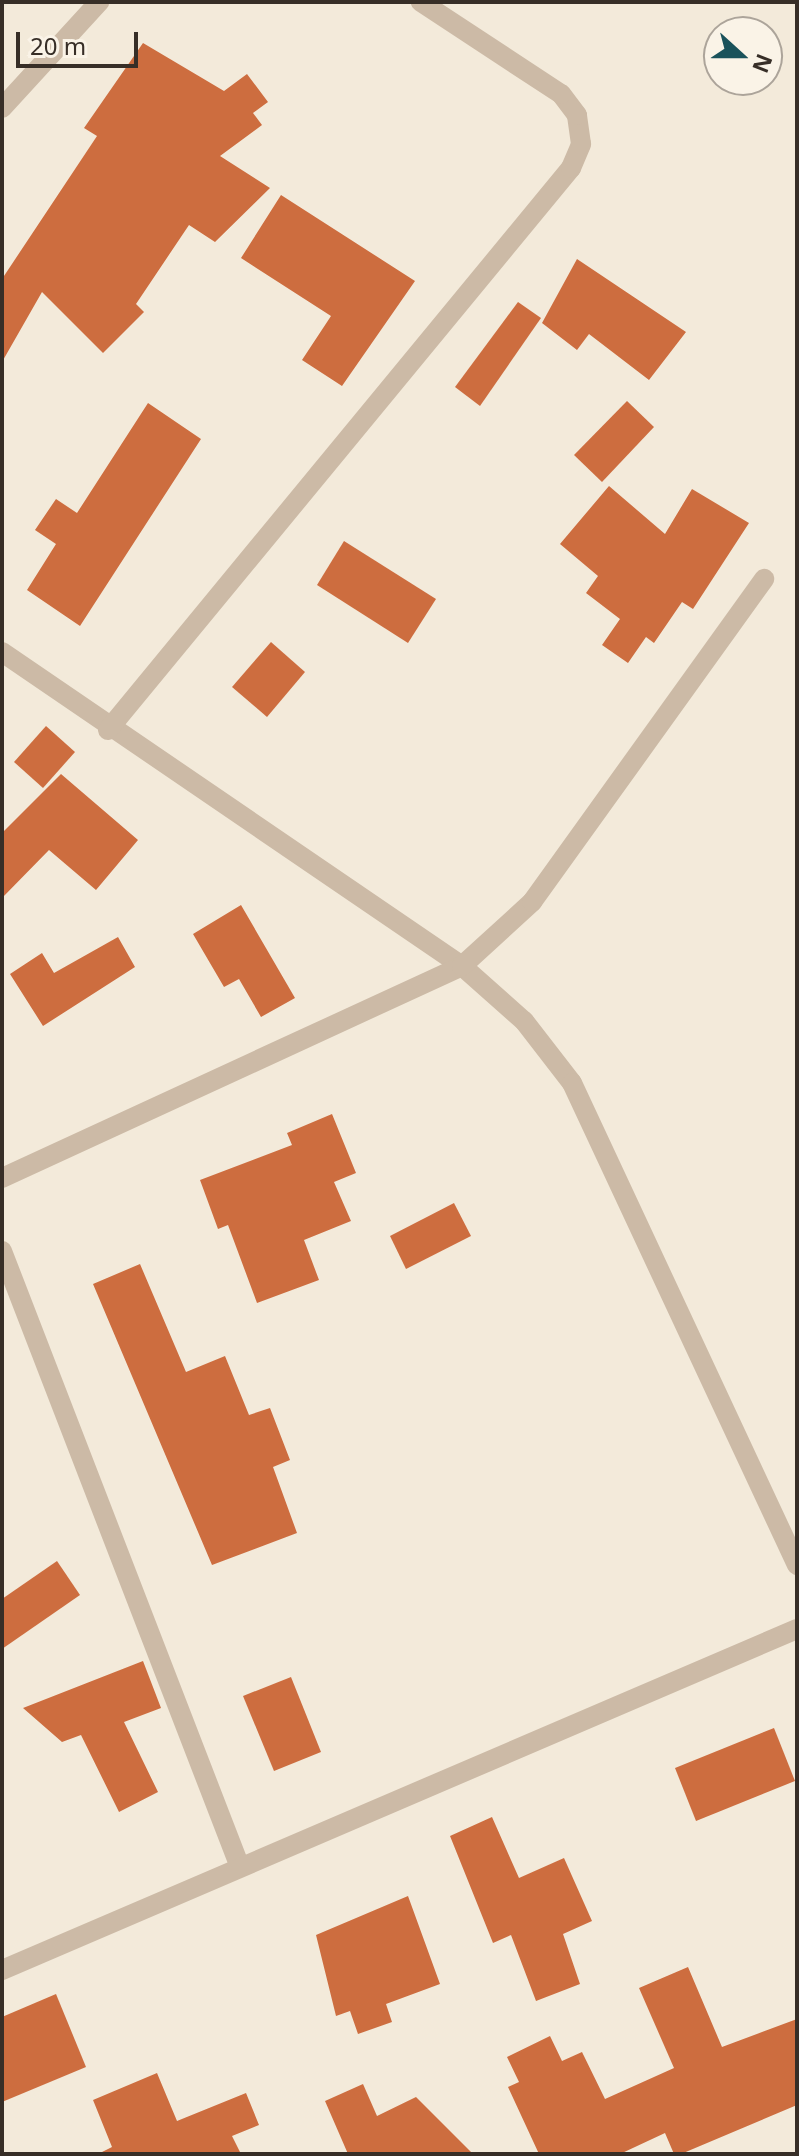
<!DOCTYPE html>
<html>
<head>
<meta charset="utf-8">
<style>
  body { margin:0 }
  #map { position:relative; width:799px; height:2156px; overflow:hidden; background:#f3eada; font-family:"Noto Sans",sans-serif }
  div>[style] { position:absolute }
  .building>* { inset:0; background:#cd6d3f }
  .street>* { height:20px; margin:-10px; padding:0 10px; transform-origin:10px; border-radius:10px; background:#ccbaa6 }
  span { translate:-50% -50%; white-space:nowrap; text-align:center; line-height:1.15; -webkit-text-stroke:7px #faf3e7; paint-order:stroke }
  .frame { position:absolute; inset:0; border:4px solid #372e27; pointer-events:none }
  .north { position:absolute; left:703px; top:16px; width:80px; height:80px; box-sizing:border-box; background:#faf3e7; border:2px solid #aca49a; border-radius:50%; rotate:111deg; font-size:22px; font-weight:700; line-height:32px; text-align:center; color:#372e27 }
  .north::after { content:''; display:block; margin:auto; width:28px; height:36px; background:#1a525b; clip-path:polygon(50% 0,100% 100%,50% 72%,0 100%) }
  .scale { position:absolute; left:16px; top:32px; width:122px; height:36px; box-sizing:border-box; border:4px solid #372e27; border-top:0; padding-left:10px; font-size:24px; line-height:28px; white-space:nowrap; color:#372e27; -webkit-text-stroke:6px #faf3e7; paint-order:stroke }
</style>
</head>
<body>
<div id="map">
  <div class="building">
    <i style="clip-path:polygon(143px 43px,224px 91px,247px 74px,268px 102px,253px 113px,262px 125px,220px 156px,270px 188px,215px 242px,189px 225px,136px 304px,144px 312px,103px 353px,42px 292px,2px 362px,2px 279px,97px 136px,84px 128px)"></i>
    <i style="clip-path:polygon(281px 195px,415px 281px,342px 386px,302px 360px,331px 316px,241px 258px)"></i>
    <i style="clip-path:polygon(577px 259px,686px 332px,649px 380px,589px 334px,577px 350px,542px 323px)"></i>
    <i style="clip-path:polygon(518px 302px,541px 318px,480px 406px,455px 387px)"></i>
    <i style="clip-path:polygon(627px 401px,654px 427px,602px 482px,574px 455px)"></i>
    <i style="clip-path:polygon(148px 403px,201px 439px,80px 626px,27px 590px,56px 544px,35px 530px,56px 499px,77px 513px)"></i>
    <i style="clip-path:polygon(609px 486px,665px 534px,692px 489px,749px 523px,693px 609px,682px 602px,654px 643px,646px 637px,628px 663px,602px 645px,620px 619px,586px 593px,598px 576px,560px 544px)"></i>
    <i style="clip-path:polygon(344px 541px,436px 599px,408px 643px,317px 585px)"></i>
    <i style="clip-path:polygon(271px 642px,305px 672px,267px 717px,232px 687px)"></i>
    <i style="clip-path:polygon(46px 726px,75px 752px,43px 788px,14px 762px)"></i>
    <i style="clip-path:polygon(61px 774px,138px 840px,96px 890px,49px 850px,2px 898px,2px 833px)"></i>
    <i style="clip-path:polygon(241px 905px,295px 998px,261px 1017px,239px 979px,224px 987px,193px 934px)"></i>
    <i style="clip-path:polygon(118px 937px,135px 967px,43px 1026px,10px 974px,42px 953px,54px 973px)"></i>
    <i style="clip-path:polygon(332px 1114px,356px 1173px,334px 1182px,351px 1221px,304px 1240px,319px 1280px,257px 1303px,228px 1225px,218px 1229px,200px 1180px,292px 1145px,287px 1133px)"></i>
    <i style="clip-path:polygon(454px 1203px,471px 1236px,406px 1269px,390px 1236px)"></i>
    <i style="clip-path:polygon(140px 1264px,186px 1372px,225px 1356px,249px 1415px,270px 1408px,290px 1460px,273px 1467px,297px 1533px,212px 1565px,93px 1284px)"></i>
    <i style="clip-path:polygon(57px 1561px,80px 1595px,2px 1649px,2px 1599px)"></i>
    <i style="clip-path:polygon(143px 1661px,161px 1708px,124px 1722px,158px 1792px,119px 1812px,81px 1735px,62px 1742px,23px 1708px)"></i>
    <i style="clip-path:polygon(291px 1677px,321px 1752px,274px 1771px,243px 1696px)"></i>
    <i style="clip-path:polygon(774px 1728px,795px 1781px,696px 1821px,675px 1768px)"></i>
    <i style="clip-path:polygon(492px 1817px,519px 1878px,564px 1858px,592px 1921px,563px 1934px,580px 1984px,536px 2001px,511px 1935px,493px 1943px,450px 1836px)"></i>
    <i style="clip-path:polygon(408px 1896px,440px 1984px,386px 2004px,392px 2022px,358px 2034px,350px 2011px,336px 2016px,316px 1935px)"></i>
    <i style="clip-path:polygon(688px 1967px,722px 2047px,797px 2019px,797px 2105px,681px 2154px,674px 2154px,665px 2133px,620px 2154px,539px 2154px,508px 2087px,519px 2082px,507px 2057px,550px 2036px,562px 2061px,582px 2052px,605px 2099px,674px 2068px,639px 1988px)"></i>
    <i style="clip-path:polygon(56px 1994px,86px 2067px,2px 2102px,2px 2017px)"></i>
    <i style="clip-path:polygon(157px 2073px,177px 2121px,246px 2093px,259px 2125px,232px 2136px,241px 2154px,98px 2154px,112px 2147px,93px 2100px)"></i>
    <i style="clip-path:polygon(363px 2084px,377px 2116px,416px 2097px,473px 2154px,348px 2154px,325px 2101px)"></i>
  </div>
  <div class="street">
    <i style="left:2px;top:108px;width:144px;rotate:-47.5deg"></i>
    <i style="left:2px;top:652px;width:557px;rotate:34.32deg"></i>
    <i style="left:462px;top:966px;width:83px;rotate:41.6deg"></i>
    <i style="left:524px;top:1021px;width:78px;rotate:52.3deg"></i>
    <i style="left:572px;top:1083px;width:532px;rotate:64.98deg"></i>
    <i style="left:108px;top:730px;width:728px;rotate:-50.52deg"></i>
    <i style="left:571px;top:168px;width:26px;rotate:-67deg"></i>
    <i style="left:581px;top:144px;width:29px;rotate:-98deg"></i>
    <i style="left:577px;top:115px;width:26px;rotate:-127deg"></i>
    <i style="left:561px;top:94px;width:168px;rotate:-146.7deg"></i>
    <i style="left:2px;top:1178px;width:507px;rotate:-24.74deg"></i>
    <i style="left:462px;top:966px;width:95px;rotate:-42.4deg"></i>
    <i style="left:532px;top:902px;width:398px;rotate:-54.3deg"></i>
    <i style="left:2px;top:1251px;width:660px;rotate:68.88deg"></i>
    <i style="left:2px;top:1970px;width:865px;rotate:-23.22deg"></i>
  </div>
  <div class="frame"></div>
  <div class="north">N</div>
  <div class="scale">20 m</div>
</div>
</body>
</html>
